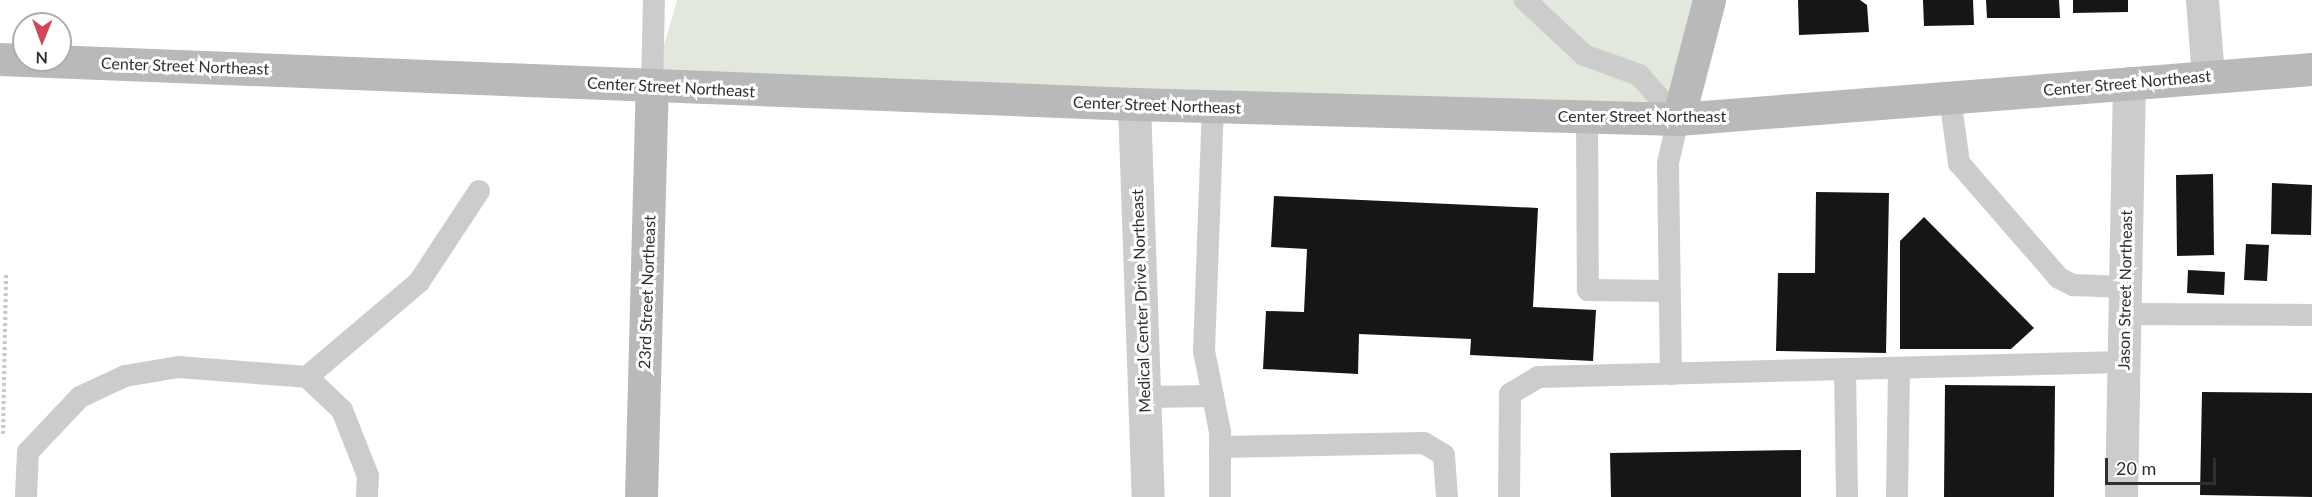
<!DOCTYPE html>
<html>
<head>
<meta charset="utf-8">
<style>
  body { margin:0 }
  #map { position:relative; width:2312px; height:497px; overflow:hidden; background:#fff; font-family:Lato,sans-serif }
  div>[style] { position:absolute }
  .green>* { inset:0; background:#e3e8dc }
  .building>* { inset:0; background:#161616 }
  .path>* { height:4px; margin-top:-2px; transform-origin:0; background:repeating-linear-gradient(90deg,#c9c9c9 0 3px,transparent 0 6px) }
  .lane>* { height:22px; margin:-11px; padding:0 11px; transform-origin:11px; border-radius:11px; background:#ccc }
  .street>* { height:33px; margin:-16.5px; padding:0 16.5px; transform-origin:16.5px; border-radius:16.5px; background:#ccc }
  .secondary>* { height:33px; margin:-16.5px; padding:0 16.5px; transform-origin:16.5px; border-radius:16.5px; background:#b9b9b9 }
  span { translate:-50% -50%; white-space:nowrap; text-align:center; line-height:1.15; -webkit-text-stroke:6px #fff; paint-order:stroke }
  .street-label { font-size:16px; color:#2f2f2f }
  .north { position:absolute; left:12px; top:12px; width:60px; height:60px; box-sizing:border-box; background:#fff; border:2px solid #acacac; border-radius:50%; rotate:181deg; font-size:16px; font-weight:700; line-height:24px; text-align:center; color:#2f2f2f }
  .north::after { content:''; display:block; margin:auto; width:21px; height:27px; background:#d04857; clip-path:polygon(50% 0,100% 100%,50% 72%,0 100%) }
  .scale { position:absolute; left:2105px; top:458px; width:111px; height:27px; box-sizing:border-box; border:3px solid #2f2f2f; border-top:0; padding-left:8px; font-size:18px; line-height:21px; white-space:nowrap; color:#2f2f2f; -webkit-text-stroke:4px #fff; paint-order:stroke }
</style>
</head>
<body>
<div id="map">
  <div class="green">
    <i style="clip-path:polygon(677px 0,1710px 0,1678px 119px,652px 87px)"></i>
  </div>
  <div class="building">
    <i style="clip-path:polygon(1798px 0,1860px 0,1867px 5px,1869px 32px,1799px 35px)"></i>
    <i style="clip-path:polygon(1923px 0,1973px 0,1974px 25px,1924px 26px)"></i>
    <i style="clip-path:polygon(1986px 0,2059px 0,2060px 18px,1987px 18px)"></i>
    <i style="clip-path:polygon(2073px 0,2128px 0,2128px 12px,2073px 13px)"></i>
    <i style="clip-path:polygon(2213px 174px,2214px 255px,2177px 256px,2176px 175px)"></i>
    <i style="clip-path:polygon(2272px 183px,2312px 185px,2311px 235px,2271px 234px)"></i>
    <i style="clip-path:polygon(1816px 192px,1889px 193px,1886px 353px,1776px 351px,1778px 273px,1815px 273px)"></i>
    <i style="clip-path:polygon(1274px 196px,1538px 208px,1533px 307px,1596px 310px,1593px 361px,1470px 355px,1471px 339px,1359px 334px,1358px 374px,1263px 369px,1266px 311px,1304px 312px,1307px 249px,1271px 247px)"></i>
    <i style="clip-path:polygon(1924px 217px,2034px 328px,2011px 349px,1900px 349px,1900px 241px)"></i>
    <i style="clip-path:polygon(2246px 244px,2269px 245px,2267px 281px,2244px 280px)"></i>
    <i style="clip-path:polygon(2188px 270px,2225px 272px,2224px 295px,2187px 293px)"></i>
    <i style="clip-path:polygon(1945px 385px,2055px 386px,2054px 497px,1944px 497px)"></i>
    <i style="clip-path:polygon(2202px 392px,2312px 393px,2312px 497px,2200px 495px)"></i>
    <i style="clip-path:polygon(1801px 450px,1801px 497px,1611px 497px,1610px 453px)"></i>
  </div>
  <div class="path">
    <i style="left:3px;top:434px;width:161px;rotate:-88.9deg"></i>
  </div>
  <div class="lane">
    <i style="left:1525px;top:0;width:81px;rotate:43deg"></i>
    <i style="left:1584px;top:55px;width:59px;rotate:20deg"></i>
    <i style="left:1639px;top:75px;width:59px;rotate:48.4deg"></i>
    <i style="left:1678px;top:119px;width:45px;rotate:102.8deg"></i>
    <i style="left:1668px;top:163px;width:211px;rotate:89.2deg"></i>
    <i style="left:652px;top:87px;width:87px;rotate:-88.7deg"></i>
    <i style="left:1950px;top:98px;width:66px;rotate:82.1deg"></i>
    <i style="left:1959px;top:163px;width:152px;rotate:49deg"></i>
    <i style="left:2059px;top:278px;width:16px;rotate:27deg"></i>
    <i style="left:2073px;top:285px;width:52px;rotate:2.2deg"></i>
    <i style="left:1587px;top:117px;width:173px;rotate:89.7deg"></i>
    <i style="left:1588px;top:290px;width:81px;rotate:0.7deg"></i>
    <i style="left:2124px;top:314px;width:188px;rotate:0.3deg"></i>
    <i style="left:1845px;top:369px;width:128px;rotate:89.1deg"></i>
    <i style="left:307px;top:377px;width:147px;rotate:-40.3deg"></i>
    <i style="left:419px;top:282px;width:109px;rotate:-56.6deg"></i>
    <i style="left:1213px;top:396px;width:37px;rotate:79deg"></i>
    <i style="left:1220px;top:432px;width:65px;rotate:90deg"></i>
    <i style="left:1145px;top:397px;width:68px;rotate:-0.8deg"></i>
    <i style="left:1213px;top:396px;width:46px;rotate:-101.3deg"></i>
    <i style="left:1204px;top:351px;width:244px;rotate:-87.9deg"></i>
    <i style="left:1220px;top:447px;width:204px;rotate:-1.1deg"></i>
    <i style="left:1424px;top:443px;width:23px;rotate:31deg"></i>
    <i style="left:1444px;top:455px;width:42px;rotate:85.9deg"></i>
    <i style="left:26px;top:497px;width:45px;rotate:-87.5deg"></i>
    <i style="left:28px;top:452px;width:76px;rotate:-46.6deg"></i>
    <i style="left:80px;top:397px;width:50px;rotate:-25deg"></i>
    <i style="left:125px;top:376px;width:54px;rotate:-9.6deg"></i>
    <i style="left:178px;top:367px;width:129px;rotate:4.4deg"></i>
    <i style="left:307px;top:377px;width:48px;rotate:43.3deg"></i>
    <i style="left:342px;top:410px;width:71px;rotate:68.5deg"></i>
    <i style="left:368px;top:476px;width:21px;rotate:93deg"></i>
    <i style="left:1509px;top:497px;width:103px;rotate:-89.4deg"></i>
    <i style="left:1510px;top:394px;width:33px;rotate:-31deg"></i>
    <i style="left:1538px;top:377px;width:586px;rotate:-1.47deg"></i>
    <i style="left:1897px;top:497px;width:129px;rotate:-89.1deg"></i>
  </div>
  <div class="street">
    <i style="left:2202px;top:0;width:76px;rotate:85.5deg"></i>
    <i style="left:1134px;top:104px;width:393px;rotate:88deg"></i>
    <i style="left:2121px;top:497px;width:414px;rotate:-88.9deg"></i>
  </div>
  <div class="secondary">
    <i style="left:0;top:59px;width:1135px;rotate:2.27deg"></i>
    <i style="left:1134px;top:104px;width:544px;rotate:1.58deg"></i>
    <i style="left:1678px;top:119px;width:636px;rotate:-4.51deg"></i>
    <i style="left:1678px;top:119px;width:123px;rotate:-75.4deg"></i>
    <i style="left:641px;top:497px;width:410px;rotate:-88.5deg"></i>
  </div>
  <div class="street-label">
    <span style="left:185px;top:66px;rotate:2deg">Center Street Northeast</span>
    <span style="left:2127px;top:83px;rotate:-5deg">Center Street Northeast</span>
    <span style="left:671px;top:87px;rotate:3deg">Center Street Northeast</span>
    <span style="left:1157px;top:105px;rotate:2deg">Center Street Northeast</span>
    <span style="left:1642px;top:116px">Center Street Northeast</span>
    <span style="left:2125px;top:290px;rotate:-89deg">Jason Street Northeast</span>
    <span style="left:647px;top:292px;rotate:-88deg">23rd Street Northeast</span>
    <span style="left:1141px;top:301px;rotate:-92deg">Medical Center Drive Northeast</span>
  </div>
  <div class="north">N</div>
  <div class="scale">20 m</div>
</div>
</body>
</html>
